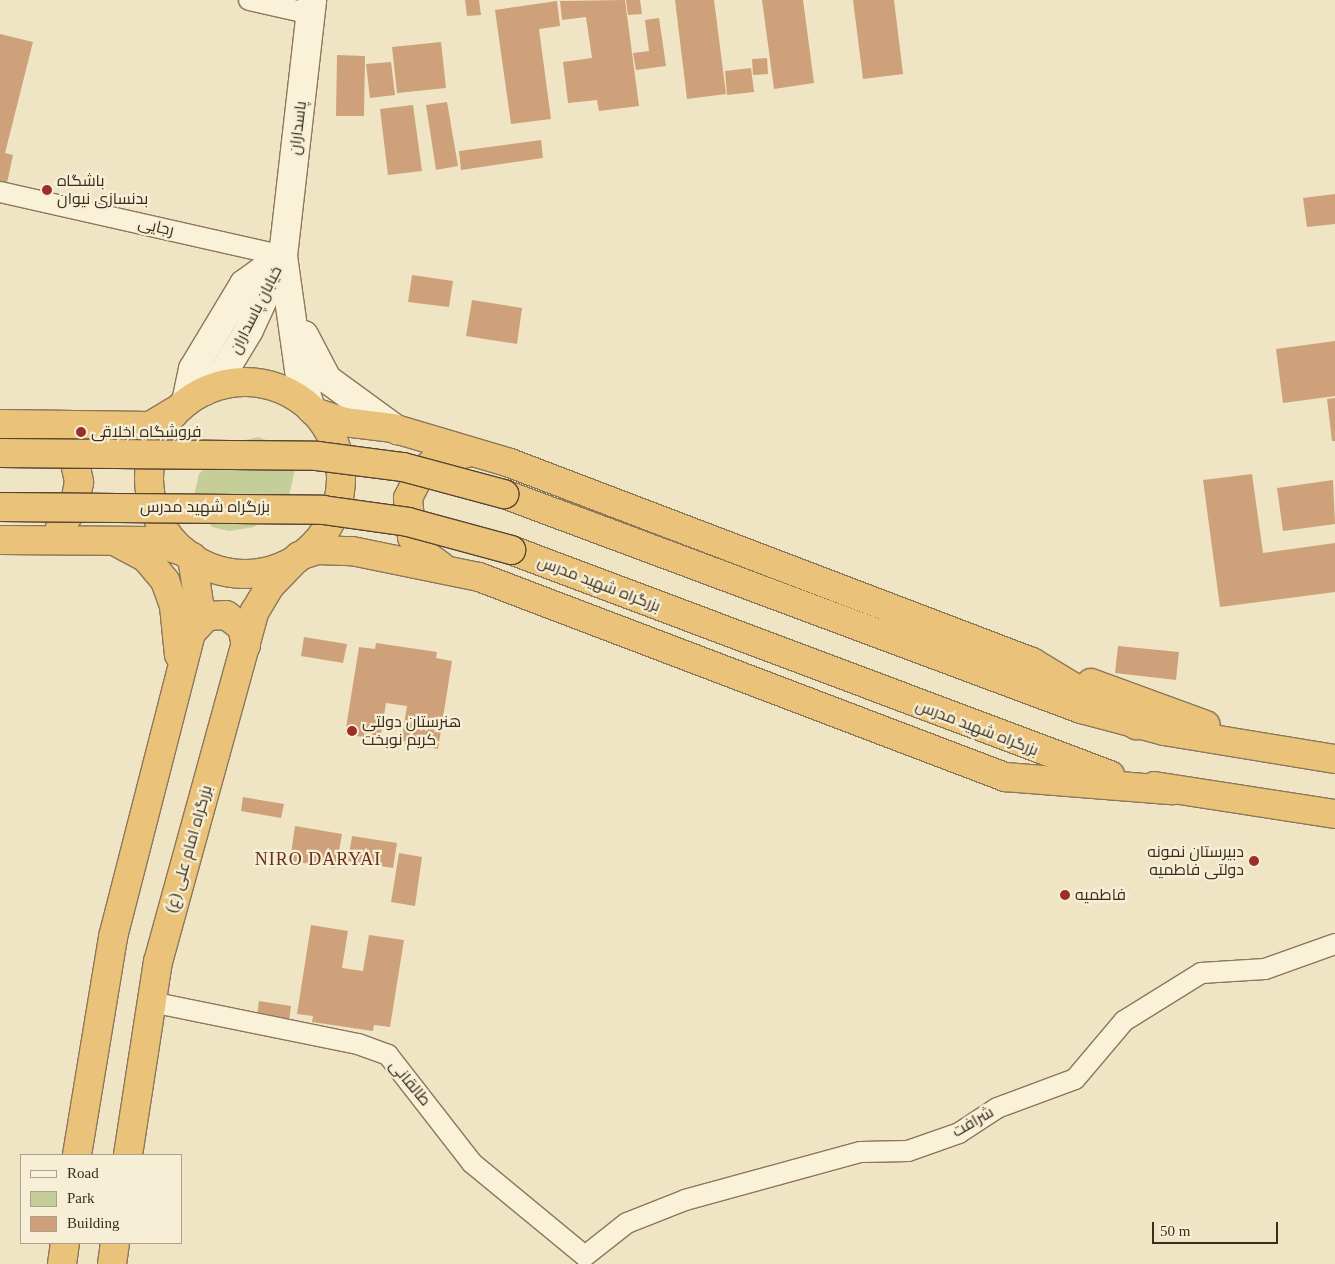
<!DOCTYPE html>
<html>
<head>
<meta charset="utf-8">
<style>
  body { margin:0 }
  #map { position:relative; width:1335px; height:1264px; overflow:hidden; background:#efe5c5; font-family:"Times New Roman",Cairo,serif }
  div>[style] { position:absolute }
  .green>* { inset:0; background:#c5ce98 }
  .building>* { inset:0; background:#cea17a }
  .roads { filter:drop-shadow(1px 0 #8b775a) drop-shadow(-1px 0 #8b775a) drop-shadow(0 1px #8b775a) drop-shadow(0 -1px #8b775a) }
  .minor>* { height:20px; margin:-10px; padding:0 10px; transform-origin:10px; border-radius:10px; background:#faf1d9 }
  .secondary>* { height:28px; margin:-14px; padding:0 14px; transform-origin:14px; border-radius:14px; background:#faf1d9 }
  .trunk>* { height:28px; margin:-14px; padding:0 14px; transform-origin:14px; border-radius:14px; background:#eac279 }
  .trunk>.ring { margin:-14px; padding:0; box-sizing:content-box; background:none; border:28px solid #eac279; border-radius:50% }
  .bridges { filter:drop-shadow(1px 0 #59442f) drop-shadow(-1px 0 #59442f) drop-shadow(0 1px #59442f) drop-shadow(0 -1px #59442f) }
  .trunk-bridge>* { height:28px; margin:-14px; padding:0 14px; transform-origin:14px; border-radius:14px; background:#eac279 }
  .dots>* { width:14px; height:14px; translate:-50% -50%; box-sizing:border-box; border:2px solid #f6eed5; border-radius:50% }
  span { translate:-50% -50%; white-space:nowrap; text-align:center; line-height:1.15; -webkit-text-stroke:4.5px #f6eed5; paint-order:stroke }
  .street-label { font-size:16px; color:#3b2e1f }
  .poi-label { font-size:16px; color:#3b2e1f }
  .left { translate:0 -50%; text-align:left }
  .right { translate:-100% -50%; text-align:right }
  .neighbourhood-label { font-size:18px; color:#68301d; letter-spacing:1px }
  .legend { position:absolute; left:20px; top:1154px; width:162px; height:90px; box-sizing:border-box; background:#f6eed5; border:1px solid #aba18c; margin:0; padding:6px 9px; list-style:none; font-size:15px; color:#3b2e1f }
  .legend li { display:flex; align-items:center; gap:10px; height:25px }
  .legend b { width:25px; border:1px solid #aba18c }
  .scale { position:absolute; left:1152px; top:1222px; width:126px; height:22px; box-sizing:border-box; border:2px solid #3b2e1f; border-top:0; padding-left:6px; font-size:15px; line-height:18px; white-space:nowrap; color:#3b2e1f; -webkit-text-stroke:4px #f6eed5; paint-order:stroke }
</style>
</head>
<body>
<div id="map">
  <div class="green">
    <i style="clip-path:polygon(258px 437px,283px 446px,295px 469px,289px 496px,254px 527px,229px 531px,212px 527px,193px 500px,199px 474px,227px 444px)"></i>
  </div>
  <div class="building">
    <i style="clip-path:polygon(465px 0,479px 0,481px 15px,467px 16px)"></i>
    <i style="clip-path:polygon(625px 0,639px 106px,599px 111px,597px 100px,568px 103px,563px 62px,592px 58px,586px 17px,562px 20px,560px 1px)"></i>
    <i style="clip-path:polygon(626px 0,640px 0,642px 14px,628px 15px)"></i>
    <i style="clip-path:polygon(675px 0,714px 0,726px 94px,687px 99px)"></i>
    <i style="clip-path:polygon(762px 0,803px 0,814px 83px,774px 89px)"></i>
    <i style="clip-path:polygon(853px 0,894px 0,903px 74px,863px 79px)"></i>
    <i style="clip-path:polygon(557px 1px,560px 26px,539px 29px,551px 119px,511px 124px,495px 10px)"></i>
    <i style="clip-path:polygon(659px 18px,666px 66px,636px 70px,633px 53px,649px 51px,645px 20px)"></i>
    <i style="clip-path:polygon(0 34px,33px 42px,5px 153px,13px 155px,7px 183px,0 181px)"></i>
    <i style="clip-path:polygon(441px 42px,446px 88px,397px 93px,392px 47px)"></i>
    <i style="clip-path:polygon(337px 55px,365px 56px,364px 116px,336px 116px)"></i>
    <i style="clip-path:polygon(767px 58px,768px 74px,753px 75px,752px 59px)"></i>
    <i style="clip-path:polygon(391px 62px,395px 95px,370px 98px,366px 64px)"></i>
    <i style="clip-path:polygon(751px 68px,754px 92px,727px 95px,725px 71px)"></i>
    <i style="clip-path:polygon(447px 102px,458px 166px,436px 170px,426px 105px)"></i>
    <i style="clip-path:polygon(413px 105px,422px 171px,388px 175px,380px 109px)"></i>
    <i style="clip-path:polygon(541px 140px,543px 158px,461px 170px,459px 151px)"></i>
    <i style="clip-path:polygon(1335px 194px,1335px 224px,1307px 227px,1303px 198px)"></i>
    <i style="clip-path:polygon(412px 275px,453px 281px,449px 307px,408px 302px)"></i>
    <i style="clip-path:polygon(472px 300px,522px 308px,517px 344px,466px 336px)"></i>
    <i style="clip-path:polygon(1335px 341px,1335px 396px,1283px 403px,1276px 349px)"></i>
    <i style="clip-path:polygon(1335px 398px,1335px 441px,1332px 441px,1327px 399px)"></i>
    <i style="clip-path:polygon(1252px 474px,1263px 553px,1335px 543px,1335px 592px,1220px 607px,1203px 480px)"></i>
    <i style="clip-path:polygon(1333px 480px,1335px 524px,1283px 531px,1277px 488px)"></i>
    <i style="clip-path:polygon(304px 637px,347px 644px,343px 663px,301px 656px)"></i>
    <i style="clip-path:polygon(376px 643px,437px 652px,436px 658px,452px 661px,438px 749px,401px 743px,407px 706px,386px 703px,380px 740px,345px 734px,359px 647px,375px 649px)"></i>
    <i style="clip-path:polygon(1118px 646px,1179px 652px,1176px 680px,1115px 673px)"></i>
    <i style="clip-path:polygon(243px 797px,284px 804px,281px 818px,241px 811px)"></i>
    <i style="clip-path:polygon(295px 826px,342px 834px,336px 868px,290px 861px)"></i>
    <i style="clip-path:polygon(352px 836px,397px 843px,393px 868px,348px 861px)"></i>
    <i style="clip-path:polygon(399px 853px,422px 857px,415px 906px,391px 902px)"></i>
    <i style="clip-path:polygon(311px 925px,348px 931px,342px 968px,363px 971px,369px 935px,404px 940px,390px 1027px,374px 1025px,373px 1031px,312px 1022px,313px 1016px,297px 1014px)"></i>
    <i style="clip-path:polygon(259px 1001px,291px 1006px,289px 1021px,257px 1016px)"></i>
  </div>
  <div class="roads">
    <div class="minor">
      <i style="left:249px;top:0;width:64px;rotate:12.7deg"></i>
      <i style="left:0;top:192px;width:290px;rotate:12.7deg"></i>
      <i style="left:151px;top:1002px;width:211px;rotate:11.5deg"></i>
      <i style="left:358px;top:1044px;width:32px;rotate:20deg"></i>
      <i style="left:388px;top:1055px;width:137px;rotate:52.1deg"></i>
      <i style="left:472px;top:1163px;width:146px;rotate:39.5deg"></i>
      <i style="left:585px;top:1256px;width:53px;rotate:-38.2deg"></i>
      <i style="left:627px;top:1223px;width:62px;rotate:-21.6deg"></i>
      <i style="left:685px;top:1200px;width:182px;rotate:-15.3deg"></i>
      <i style="left:861px;top:1152px;width:47px;rotate:-1.2deg"></i>
      <i style="left:908px;top:1151px;width:54px;rotate:-19.4deg"></i>
      <i style="left:959px;top:1133px;width:45px;rotate:-33.3deg"></i>
      <i style="left:997px;top:1108px;width:83px;rotate:-20.4deg"></i>
      <i style="left:1075px;top:1079px;width:76px;rotate:-49.8deg"></i>
      <i style="left:1124px;top:1021px;width:91px;rotate:-31.9deg"></i>
      <i style="left:1201px;top:973px;width:64px;rotate:-3.6deg"></i>
      <i style="left:1265px;top:969px;width:74px;rotate:-19.7deg"></i>
    </div>
    <div class="secondary">
      <i style="left:304px;top:335px;width:50px;rotate:62.4deg"></i>
      <i style="left:327px;top:379px;width:87px;rotate:36.1deg"></i>
      <i style="left:205px;top:391px;width:25px;rotate:-45deg"></i>
      <i style="left:223px;top:373px;width:50px;rotate:-58.8deg"></i>
      <i style="left:249px;top:330px;width:81px;rotate:-65.3deg"></i>
      <i style="left:186px;top:402px;width:34px;rotate:-78deg"></i>
      <i style="left:193px;top:369px;width:99px;rotate:-59deg"></i>
      <i style="left:244px;top:284px;width:48px;rotate:-35.7deg"></i>
      <i style="left:311px;top:409px;width:41px;rotate:-107.1deg"></i>
      <i style="left:299px;top:370px;width:115px;rotate:-98deg"></i>
      <i style="left:283px;top:256px;width:258px;rotate:-83.5deg"></i>
    </div>
    <div class="trunk">
      <i class="ring" style="left:149px;top:382px;width:164px;height:164px"></i>
      <i style="left:314px;top:412px;width:32px;rotate:18deg"></i>
      <i style="left:344px;top:422px;width:48px;rotate:7.1deg"></i>
      <i style="left:392px;top:428px;width:123px;rotate:16.5deg"></i>
      <i style="left:510px;top:463px;width:559px;rotate:20.87deg"></i>
      <i style="left:1032px;top:662px;width:122px;rotate:31.2deg"></i>
      <i style="left:0;top:424px;width:150px;rotate:0.8deg"></i>
      <i style="left:150px;top:426px;width:29px;rotate:-31deg"></i>
      <i style="left:58px;top:436px;width:27px;rotate:54deg"></i>
      <i style="left:74px;top:458px;width:25px;rotate:78deg"></i>
      <i style="left:79px;top:482px;width:25px;rotate:101deg"></i>
      <i style="left:74px;top:507px;width:24px;rotate:125deg"></i>
      <i style="left:504px;top:494px;width:616px;rotate:20.44deg"></i>
      <i style="left:1081px;top:709px;width:86px;rotate:14.8deg"></i>
      <i style="left:1164px;top:731px;width:173px;rotate:9.3deg"></i>
      <i style="left:0;top:540px;width:151px;rotate:0.4deg"></i>
      <i style="left:151px;top:541px;width:35px;rotate:18deg"></i>
      <i style="left:116px;top:542px;width:34px;rotate:28deg"></i>
      <i style="left:146px;top:558px;width:30px;rotate:50deg"></i>
      <i style="left:165px;top:581px;width:27px;rotate:70deg"></i>
      <i style="left:174px;top:606px;width:49px;rotate:84.2deg"></i>
      <i style="left:511px;top:550px;width:640px;rotate:20.59deg"></i>
      <i style="left:299px;top:556px;width:19px;rotate:-18deg"></i>
      <i style="left:317px;top:550px;width:35px;rotate:2deg"></i>
      <i style="left:352px;top:551px;width:130px;rotate:11.6deg"></i>
      <i style="left:479px;top:577px;width:563px;rotate:20.82deg"></i>
      <i style="left:1005px;top:777px;width:168px;rotate:4.5deg"></i>
      <i style="left:441px;top:566px;width:22px;rotate:-144deg"></i>
      <i style="left:423px;top:553px;width:19px;rotate:-125deg"></i>
      <i style="left:412px;top:537px;width:39px;rotate:-96deg"></i>
      <i style="left:408px;top:498px;width:25px;rotate:-63deg"></i>
      <i style="left:419px;top:476px;width:20px;rotate:-45deg"></i>
      <i style="left:433px;top:462px;width:39px;rotate:-15deg"></i>
      <i style="left:191px;top:633px;width:23px;rotate:-47deg"></i>
      <i style="left:207px;top:616px;width:19px;rotate:-3deg"></i>
      <i style="left:226px;top:615px;width:20px;rotate:37deg"></i>
      <i style="left:242px;top:627px;width:19px;rotate:78deg"></i>
      <i style="left:1091px;top:683px;width:122px;rotate:20.1deg"></i>
      <i style="left:1154px;top:786px;width:183px;rotate:8.8deg"></i>
      <i style="left:77px;top:1155px;width:221px;rotate:-80.6deg"></i>
      <i style="left:113px;top:937px;width:345px;rotate:-75.6deg"></i>
      <i style="left:199px;top:603px;width:47px;rotate:-98.7deg"></i>
      <i style="left:128px;top:1155px;width:195px;rotate:-81.2deg"></i>
      <i style="left:158px;top:962px;width:364px;rotate:-74.6deg"></i>
      <i style="left:255px;top:611px;width:29px;rotate:-59deg"></i>
      <i style="left:270px;top:586px;width:37px;rotate:-46deg"></i>
      <i style="left:62px;top:1264px;width:21px;rotate:-82deg"></i>
      <i style="left:112px;top:1264px;width:21px;rotate:-82deg"></i>
    </div>
  </div>
  <div class="bridges">
    <div class="trunk-bridge">
      <i style="left:0;top:453px;width:317px;rotate:0.5deg"></i>
      <i style="left:317px;top:456px;width:87px;rotate:7.3deg"></i>
      <i style="left:403px;top:467px;width:105px;rotate:15deg"></i>
      <i style="left:0;top:507px;width:323px;rotate:0.5deg"></i>
      <i style="left:323px;top:510px;width:86px;rotate:8deg"></i>
      <i style="left:408px;top:522px;width:107px;rotate:15.2deg"></i>
    </div>
  </div>
  <div class="dots">
    <i style="left:47px;top:190px;background:#9c2e29"></i>
    <i style="left:81px;top:432px;background:#9c2e29"></i>
    <i style="left:352px;top:731px;background:#9c2e29"></i>
    <i style="left:1254px;top:861px;background:#9c2e29"></i>
    <i style="left:1065px;top:895px;background:#9c2e29"></i>
  </div>
  <div class="street-label">
    <span style="left:298px;top:128px;rotate:-83deg">پاسداران</span>
    <span style="left:156px;top:227px;rotate:13deg">رجایی</span>
    <span style="left:256px;top:310px;rotate:-63deg">خیابان پاسداران</span>
    <span style="left:205px;top:507px">بزرگراه شهید مدرس</span>
    <span style="left:599px;top:584px;rotate:21deg">بزرگراه شهید مدرس</span>
    <span style="left:977px;top:728px;rotate:21deg">بزرگراه شهید مدرس</span>
    <span style="left:189px;top:849px;rotate:-74deg">بزرگراه امام علی (ع)</span>
    <span style="left:410px;top:1083px;rotate:50deg">طالقانی</span>
    <span style="left:973px;top:1122px;rotate:-30deg">شرافت</span>
  </div>
  <div class="poi-label">
    <span class="left" style="left:57px;top:190px">باشگاه<br>بدنسازی نیوان</span>
    <span class="left" style="left:91px;top:432px">فروشگاه اخلاقی</span>
    <span class="left" style="left:362px;top:731px">هنرستان دولتی<br>کریم نوبخت</span>
    <span class="right" style="left:1244px;top:861px">دبیرستان نمونه<br>دولتی فاطمیه</span>
    <span class="left" style="left:1075px;top:895px">فاطمیه</span>
  </div>
  <div class="neighbourhood-label">
    <span style="left:318px;top:859px">NIRO DARYAI</span>
  </div>
  <ul class="legend">
  <li><b style="height:6px;background:#faf1d9"></b>Road</li>
  <li><b style="height:14px;background:#c5ce98"></b>Park</li>
  <li><b style="height:14px;background:#cea17a"></b>Building</li>
  </ul>
  <div class="scale">50 m</div>
</div>
</body>
</html>
